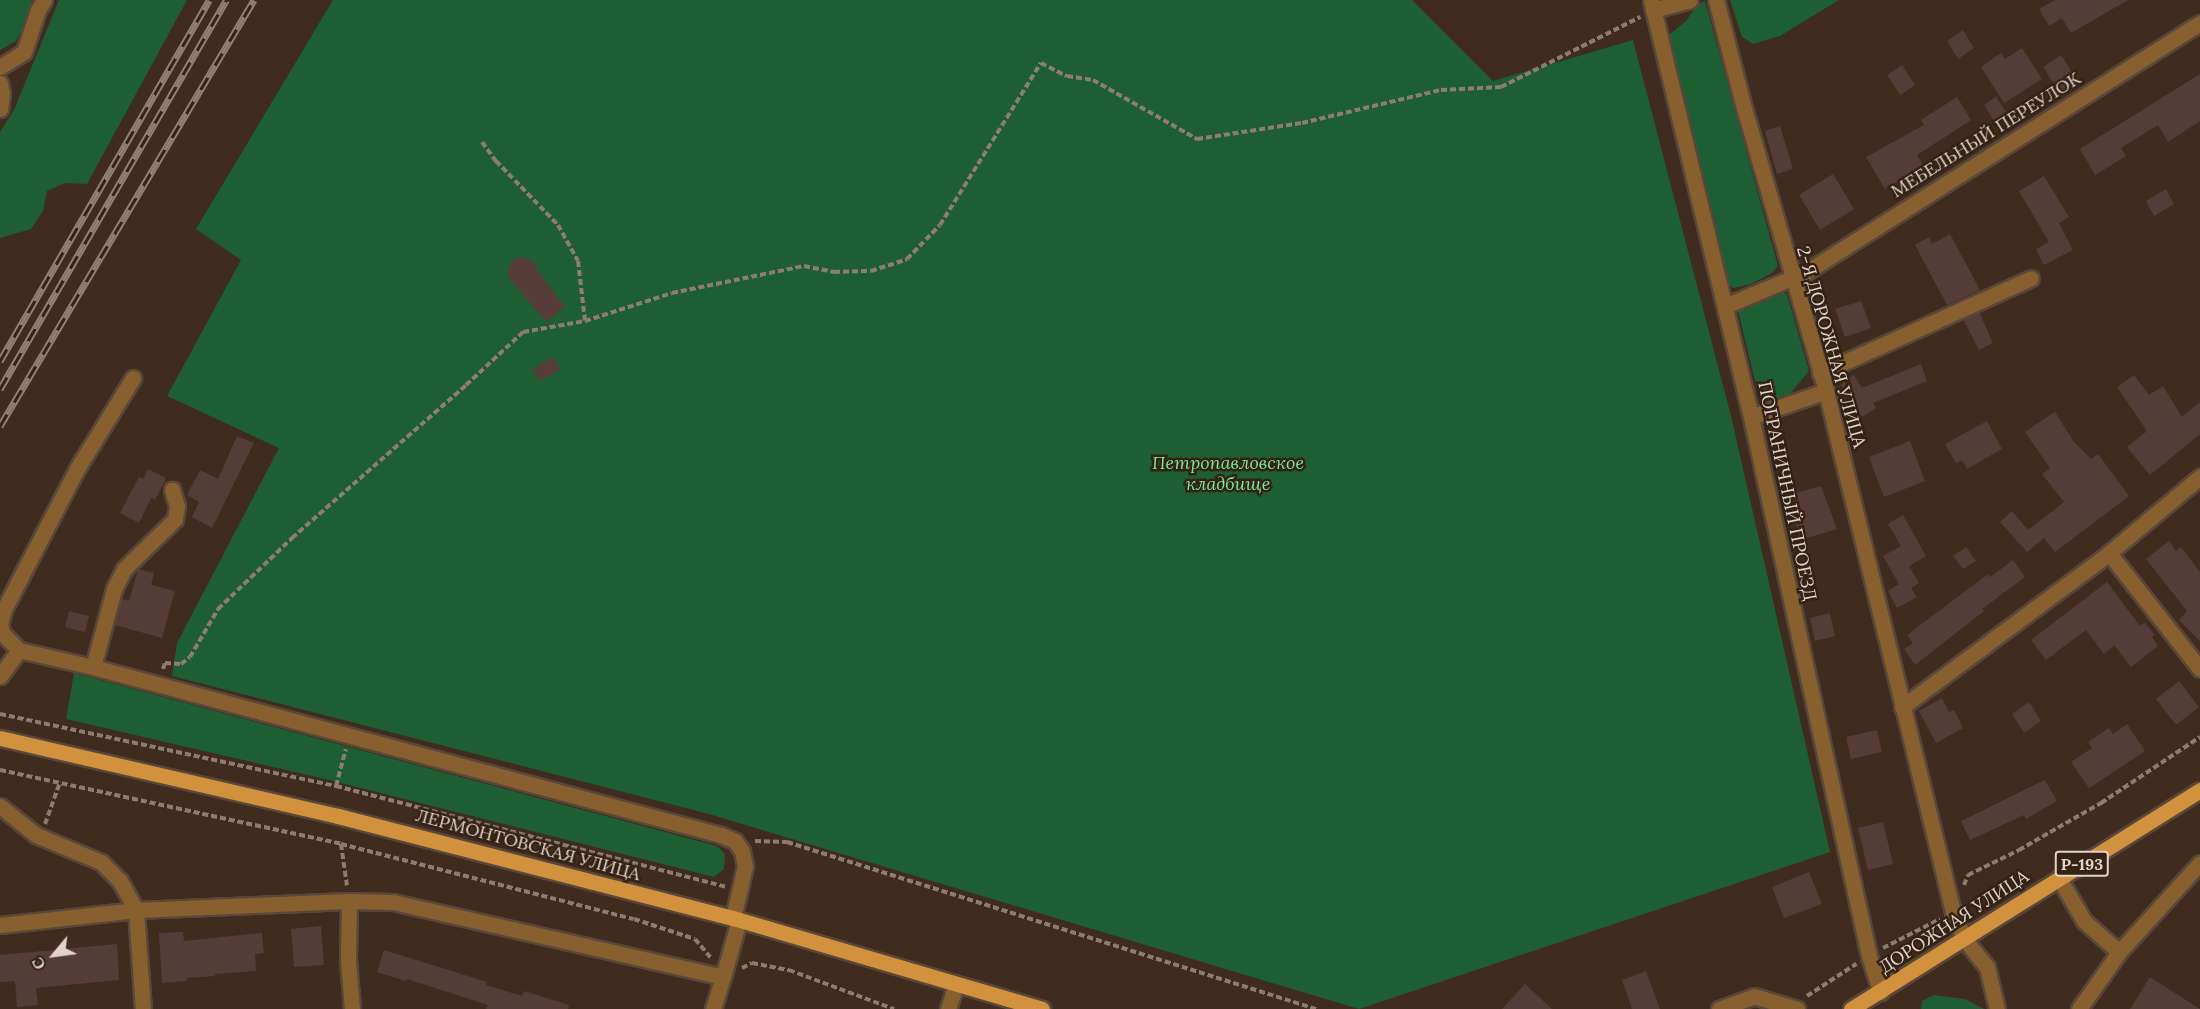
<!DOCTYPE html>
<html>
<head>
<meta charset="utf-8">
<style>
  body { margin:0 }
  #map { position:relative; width:2200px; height:1009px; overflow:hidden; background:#3f2c1e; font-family:Lora,serif }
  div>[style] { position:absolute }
  .green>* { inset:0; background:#1d5e33 }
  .building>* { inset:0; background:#563c39 }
  .path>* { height:4px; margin-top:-2px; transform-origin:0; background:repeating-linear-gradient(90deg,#8c7c71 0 6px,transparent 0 9px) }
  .roads { filter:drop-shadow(2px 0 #59473a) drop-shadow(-2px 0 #59473a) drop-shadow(0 2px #59473a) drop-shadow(0 -2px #59473a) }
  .minor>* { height:15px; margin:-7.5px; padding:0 7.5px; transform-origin:7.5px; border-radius:7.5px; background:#88602f }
  .major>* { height:15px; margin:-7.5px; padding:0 7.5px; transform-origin:7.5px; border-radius:7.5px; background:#d2913d }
  .rail>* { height:7px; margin-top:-3.5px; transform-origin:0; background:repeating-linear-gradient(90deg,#342214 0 14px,#908075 0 28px); box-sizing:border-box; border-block:2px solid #908075 }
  span { translate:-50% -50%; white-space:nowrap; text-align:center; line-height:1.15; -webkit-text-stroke:5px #342214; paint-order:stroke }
  .shield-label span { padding:2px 4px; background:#342214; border:2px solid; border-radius:4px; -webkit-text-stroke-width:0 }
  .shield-label { font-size:16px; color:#e1d4cc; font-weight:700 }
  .street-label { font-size:18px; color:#e1d4cc }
  .park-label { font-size:18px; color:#77e997; font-style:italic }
  .north { position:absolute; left:24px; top:925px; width:60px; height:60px; -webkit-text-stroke:4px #342214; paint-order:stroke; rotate:241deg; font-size:16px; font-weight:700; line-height:24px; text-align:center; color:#e1d4cc }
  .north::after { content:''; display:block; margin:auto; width:21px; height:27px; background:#e1d4cc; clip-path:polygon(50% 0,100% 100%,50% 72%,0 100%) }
</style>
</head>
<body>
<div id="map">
  <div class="green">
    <i style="clip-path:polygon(0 0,32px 0,27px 21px,16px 41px,0 50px)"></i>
    <i style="clip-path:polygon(59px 0,187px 0,87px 184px,65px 183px,47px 191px,43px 211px,31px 229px,0 238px,0 132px,14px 110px)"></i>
    <i style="clip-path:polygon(333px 0,1412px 0,1493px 81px,1633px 40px,1732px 420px,1830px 852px,1359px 1009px,709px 814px,172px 676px,177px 643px,279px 448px,167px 396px,241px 260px,196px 229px)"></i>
    <i style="clip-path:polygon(1730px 0,1839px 0,1780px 36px,1753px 44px,1742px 37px)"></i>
    <i style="clip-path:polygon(1705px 1px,1778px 266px,1772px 273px,1751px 284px,1733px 288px,1729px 284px,1669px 35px,1686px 21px,1698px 4px)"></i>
    <i style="clip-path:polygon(1781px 291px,1787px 294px,1809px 371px,1791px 393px,1779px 400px,1766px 400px,1758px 393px,1738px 311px,1755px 300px)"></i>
    <i style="clip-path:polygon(74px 673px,717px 846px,725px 854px,724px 869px,714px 877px,325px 779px,66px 719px)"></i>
    <i style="clip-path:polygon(1934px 995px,1965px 999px,1984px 1009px,1921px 1009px,1922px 1001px)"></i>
  </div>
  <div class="building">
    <i style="clip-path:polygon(2055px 0,2128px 0,2071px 33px,2062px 18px,2049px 26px,2039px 9px)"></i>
    <i style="clip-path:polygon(1963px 30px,1974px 48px,1958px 59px,1947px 41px)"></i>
    <i style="clip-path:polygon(2022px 48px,2042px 79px,2004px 103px,1981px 67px,2001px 53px,2005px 59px)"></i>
    <i style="clip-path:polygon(2061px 55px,2080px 85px,2062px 97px,2043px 67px)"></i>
    <i style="clip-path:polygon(1902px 65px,1915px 85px,1900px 95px,1887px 75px)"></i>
    <i style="clip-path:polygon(2200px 74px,2200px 121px,2168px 142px,2158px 125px,2121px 148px,2126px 156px,2095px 175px,2080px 149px)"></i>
    <i style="clip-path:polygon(1957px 97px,1971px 120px,1917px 155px,1924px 167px,1885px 189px,1866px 157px,1924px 125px,1921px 120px)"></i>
    <i style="clip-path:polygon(1996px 97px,2009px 116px,1996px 124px,1984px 105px)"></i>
    <i style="clip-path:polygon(1780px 126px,1793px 169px,1777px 174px,1765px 131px)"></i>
    <i style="clip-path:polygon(1833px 174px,1854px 209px,1820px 230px,1799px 195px)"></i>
    <i style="clip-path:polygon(2044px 176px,2069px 217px,2059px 223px,2073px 250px,2044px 265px,2036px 249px,2049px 242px,2019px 191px)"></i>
    <i style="clip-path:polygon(2166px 189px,2174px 204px,2154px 216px,2146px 201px)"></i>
    <i style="clip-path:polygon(1950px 234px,1980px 290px,1947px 305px,1915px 245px,1929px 237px,1932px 244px)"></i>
    <i style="clip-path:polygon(519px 257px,530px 259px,535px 263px,538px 271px,565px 307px,546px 322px,508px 277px,510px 263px)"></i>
    <i style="clip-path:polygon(1861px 301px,1871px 328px,1845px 337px,1835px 309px)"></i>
    <i style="clip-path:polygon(1979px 312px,1993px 343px,1979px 350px,1963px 319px)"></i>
    <i style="clip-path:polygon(553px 357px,561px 369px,540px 381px,532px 369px)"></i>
    <i style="clip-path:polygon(1921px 364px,1927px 381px,1873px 403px,1876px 408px,1862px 417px,1840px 384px,1854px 375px,1862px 388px)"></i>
    <i style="clip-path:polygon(2134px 375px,2149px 395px,2163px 386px,2182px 417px,2200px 402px,2200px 434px,2150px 475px,2127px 447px,2147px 431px,2117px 387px)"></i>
    <i style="clip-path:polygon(2055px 412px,2074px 442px,2091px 459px,2098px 454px,2129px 496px,2055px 552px,2044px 538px,2027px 552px,2000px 522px,2012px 511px,2028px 530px,2064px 502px,2042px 474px,2050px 468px,2025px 432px)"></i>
    <i style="clip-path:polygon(1987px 421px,2002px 449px,1967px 469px,1962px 460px,1956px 463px,1945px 444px)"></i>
    <i style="clip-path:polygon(237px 436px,254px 443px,212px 528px,192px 517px,199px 502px,187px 495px,200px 470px,218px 479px)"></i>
    <i style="clip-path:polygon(1910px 441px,1925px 481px,1884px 497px,1869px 457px)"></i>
    <i style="clip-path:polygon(148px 469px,166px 478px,155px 500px,151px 498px,139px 523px,120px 513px,139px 477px,143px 479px)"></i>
    <i style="clip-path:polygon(1821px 486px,1837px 529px,1800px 540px,1789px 495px)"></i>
    <i style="clip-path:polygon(1903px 515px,1926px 556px,1909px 566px,1919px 583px,1911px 588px,1917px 597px,1897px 608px,1888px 591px,1899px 584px,1883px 556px,1901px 546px,1888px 524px)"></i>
    <i style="clip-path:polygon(2169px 541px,2176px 551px,2181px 547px,2200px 572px,2200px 641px,2179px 620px,2187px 611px,2146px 559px)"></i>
    <i style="clip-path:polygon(1966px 547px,1976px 561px,1963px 569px,1953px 556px)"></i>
    <i style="clip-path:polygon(2013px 560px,2025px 577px,1982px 609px,1984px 611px,1915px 665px,1904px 649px,1913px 643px,1907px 635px,1988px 574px,1990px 577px)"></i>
    <i style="clip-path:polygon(138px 569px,154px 573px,151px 585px,175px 591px,162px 638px,115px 625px,122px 599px,129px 601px)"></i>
    <i style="clip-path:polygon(2107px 582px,2140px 626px,2145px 623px,2155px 635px,2152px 637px,2158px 646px,2131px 667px,2114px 645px,2104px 654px,2086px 630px,2046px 660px,2031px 640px)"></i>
    <i style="clip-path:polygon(69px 611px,89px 616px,85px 632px,65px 627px)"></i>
    <i style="clip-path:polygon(1830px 613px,1835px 636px,1815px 641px,1810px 618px)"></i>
    <i style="clip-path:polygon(2179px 681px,2199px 707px,2176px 725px,2156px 699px)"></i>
    <i style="clip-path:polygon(1942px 698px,1949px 712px,1954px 710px,1963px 728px,1936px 743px,1919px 711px)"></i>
    <i style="clip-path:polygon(2029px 702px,2041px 721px,2024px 733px,2012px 714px)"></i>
    <i style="clip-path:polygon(2127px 724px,2145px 751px,2089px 788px,2071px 762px,2092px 748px,2088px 742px,2109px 728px,2113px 734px)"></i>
    <i style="clip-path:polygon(1877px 730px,1882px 752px,1851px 759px,1846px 737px)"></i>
    <i style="clip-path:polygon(2045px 780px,2057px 801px,2026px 819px,2024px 815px,1970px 840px,1961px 821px)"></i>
    <i style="clip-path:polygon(1883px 822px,1893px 864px,1868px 870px,1858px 828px)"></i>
    <i style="clip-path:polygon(1809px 872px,1822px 904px,1784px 918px,1772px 887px)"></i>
    <i style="clip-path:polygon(321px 926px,324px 965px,294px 967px,291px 929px)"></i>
    <i style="clip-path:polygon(183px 932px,184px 941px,262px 933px,264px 953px,255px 954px,256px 971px,215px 974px,215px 976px,187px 978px,187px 981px,162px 983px,159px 933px)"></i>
    <i style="clip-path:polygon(117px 944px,119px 980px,36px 988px,38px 1005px,17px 1007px,15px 981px,0 982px,0 955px)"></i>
    <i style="clip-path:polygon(384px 950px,487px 982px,486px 985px,522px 996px,524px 991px,569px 1005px,568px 1009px,486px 1009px,488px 1005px,407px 979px,406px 981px,377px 972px)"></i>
    <i style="clip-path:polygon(1646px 971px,1660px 1009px,1632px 1009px,1622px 980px)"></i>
    <i style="clip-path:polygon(2150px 977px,2200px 1009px,2130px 1009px)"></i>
    <i style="clip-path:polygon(1525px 984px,1552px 1009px,1502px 1009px)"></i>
  </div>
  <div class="path">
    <i style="left:482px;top:142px;width:24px;rotate:54deg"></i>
    <i style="left:496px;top:161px;width:89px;rotate:45.9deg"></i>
    <i style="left:558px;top:225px;width:41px;rotate:60.9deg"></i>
    <i style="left:578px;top:261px;width:60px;rotate:83.3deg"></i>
    <i style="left:163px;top:669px;width:6px;rotate:-72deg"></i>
    <i style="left:165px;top:663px;width:16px;rotate:4deg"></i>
    <i style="left:181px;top:664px;width:11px;rotate:-38deg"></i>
    <i style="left:190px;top:657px;width:56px;rotate:-59.7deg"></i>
    <i style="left:218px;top:609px;width:103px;rotate:-43.8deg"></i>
    <i style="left:292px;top:538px;width:232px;rotate:-41.3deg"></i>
    <i style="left:466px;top:385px;width:78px;rotate:-42.9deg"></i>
    <i style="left:523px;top:332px;width:63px;rotate:-10.1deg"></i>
    <i style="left:585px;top:321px;width:91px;rotate:-17.8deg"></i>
    <i style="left:672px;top:293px;width:135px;rotate:-11.6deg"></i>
    <i style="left:804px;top:266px;width:31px;rotate:11deg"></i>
    <i style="left:834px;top:272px;width:37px;rotate:-2deg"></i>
    <i style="left:871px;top:271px;width:38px;rotate:-18deg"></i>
    <i style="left:907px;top:259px;width:47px;rotate:-45.9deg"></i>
    <i style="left:940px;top:225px;width:191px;rotate:-58.1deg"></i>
    <i style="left:1041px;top:63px;width:29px;rotate:27deg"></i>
    <i style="left:1067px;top:76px;width:26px;rotate:9deg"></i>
    <i style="left:1093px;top:80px;width:120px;rotate:29.6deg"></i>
    <i style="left:1197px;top:139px;width:106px;rotate:-8.7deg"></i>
    <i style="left:1302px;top:123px;width:143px;rotate:-13.4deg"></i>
    <i style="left:1441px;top:90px;width:60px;rotate:-2.9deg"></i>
    <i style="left:1501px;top:87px;width:156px;rotate:-26.7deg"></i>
    <i style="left:0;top:714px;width:344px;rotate:12.1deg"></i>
    <i style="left:336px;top:786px;width:403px;rotate:14.5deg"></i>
    <i style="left:0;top:770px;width:349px;rotate:12.2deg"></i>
    <i style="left:341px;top:844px;width:42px;rotate:81.9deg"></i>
    <i style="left:336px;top:786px;width:38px;rotate:-75deg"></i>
    <i style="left:45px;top:824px;width:45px;rotate:-70.3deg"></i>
    <i style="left:755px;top:841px;width:32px;rotate:2deg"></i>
    <i style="left:787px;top:842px;width:555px;rotate:17.52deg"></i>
    <i style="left:341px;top:844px;width:302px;rotate:14.4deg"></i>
    <i style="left:634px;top:919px;width:64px;rotate:18.2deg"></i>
    <i style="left:695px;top:939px;width:25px;rotate:50deg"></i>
    <i style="left:1964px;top:885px;width:11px;rotate:-68deg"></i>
    <i style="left:1968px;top:875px;width:57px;rotate:-26.1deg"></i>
    <i style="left:2019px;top:850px;width:95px;rotate:-29.8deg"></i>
    <i style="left:2101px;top:803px;width:119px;rotate:-33.7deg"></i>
    <i style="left:1883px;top:948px;width:64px;rotate:-27deg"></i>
    <i style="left:742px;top:968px;width:11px;rotate:-27deg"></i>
    <i style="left:752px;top:963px;width:38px;rotate:11deg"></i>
    <i style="left:789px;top:970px;width:112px;rotate:20.4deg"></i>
    <i style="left:1807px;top:996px;width:59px;rotate:-33.1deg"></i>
  </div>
  <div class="roads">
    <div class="minor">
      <i style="left:1651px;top:0;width:429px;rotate:76.5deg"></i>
      <i style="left:1751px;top:417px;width:552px;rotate:77.65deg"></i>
      <i style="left:1869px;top:956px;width:38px;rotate:72deg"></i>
      <i style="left:1716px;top:0;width:112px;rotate:75.5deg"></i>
      <i style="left:1744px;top:108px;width:295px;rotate:73.8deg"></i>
      <i style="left:1826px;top:391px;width:536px;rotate:76.3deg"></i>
      <i style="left:1953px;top:912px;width:30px;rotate:67deg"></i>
      <i style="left:1965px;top:940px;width:35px;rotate:51deg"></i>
      <i style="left:1987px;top:967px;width:43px;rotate:76.6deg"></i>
      <i style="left:1653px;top:10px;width:38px;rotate:-15deg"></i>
      <i style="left:0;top:67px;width:28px;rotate:-32deg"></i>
      <i style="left:24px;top:52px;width:44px;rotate:-71.6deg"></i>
      <i style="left:38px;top:10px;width:12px;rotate:-59deg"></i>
      <i style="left:0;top:83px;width:10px;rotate:79deg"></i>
      <i style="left:2px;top:93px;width:16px;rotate:97deg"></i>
      <i style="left:1725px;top:306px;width:88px;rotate:-22.8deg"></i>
      <i style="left:1806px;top:272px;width:466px;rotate:-32.3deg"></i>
      <i style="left:1820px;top:373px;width:231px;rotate:-24.2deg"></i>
      <i style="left:133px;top:378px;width:105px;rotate:121.7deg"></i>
      <i style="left:78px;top:467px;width:160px;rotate:117.5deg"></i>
      <i style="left:4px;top:609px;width:16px;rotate:105deg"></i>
      <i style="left:0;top:624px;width:9px;rotate:77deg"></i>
      <i style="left:2px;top:633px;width:24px;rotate:45deg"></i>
      <i style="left:19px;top:650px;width:76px;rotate:12.9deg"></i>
      <i style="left:93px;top:667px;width:650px;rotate:14.98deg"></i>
      <i style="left:721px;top:835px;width:15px;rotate:23deg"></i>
      <i style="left:735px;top:841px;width:12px;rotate:55deg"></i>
      <i style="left:742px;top:851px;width:15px;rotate:79deg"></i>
      <i style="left:745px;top:866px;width:53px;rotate:103deg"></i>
      <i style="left:1751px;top:417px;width:79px;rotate:-19.1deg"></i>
      <i style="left:2109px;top:553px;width:147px;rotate:51.9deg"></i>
      <i style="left:93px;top:667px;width:81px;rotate:-74.9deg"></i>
      <i style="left:114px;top:589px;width:22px;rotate:-63deg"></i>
      <i style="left:124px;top:569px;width:71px;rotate:-44.4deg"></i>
      <i style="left:175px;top:519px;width:13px;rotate:-81deg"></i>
      <i style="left:177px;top:506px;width:17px;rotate:-107deg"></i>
      <i style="left:0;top:676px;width:32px;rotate:-54deg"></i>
      <i style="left:1902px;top:707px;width:258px;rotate:-36.6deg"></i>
      <i style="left:2109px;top:553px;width:119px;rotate:-39.9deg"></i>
      <i style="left:0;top:806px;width:46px;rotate:38.9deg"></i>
      <i style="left:36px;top:835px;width:70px;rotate:22.6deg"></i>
      <i style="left:101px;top:862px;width:27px;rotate:45deg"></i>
      <i style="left:120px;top:881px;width:33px;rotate:61deg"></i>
      <i style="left:136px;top:910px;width:99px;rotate:86deg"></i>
      <i style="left:2059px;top:878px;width:50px;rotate:59.8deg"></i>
      <i style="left:2084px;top:921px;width:47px;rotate:41.5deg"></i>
      <i style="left:349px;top:901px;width:58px;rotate:91deg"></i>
      <i style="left:348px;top:959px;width:50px;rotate:85.4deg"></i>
      <i style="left:0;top:925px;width:137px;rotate:-6.3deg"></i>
      <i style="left:136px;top:910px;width:213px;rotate:-2.4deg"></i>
      <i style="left:349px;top:901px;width:44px;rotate:1.3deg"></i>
      <i style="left:393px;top:902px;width:338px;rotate:12.8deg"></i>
      <i style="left:723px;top:977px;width:59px;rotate:-74.3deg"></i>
      <i style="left:713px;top:1009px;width:34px;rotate:-73deg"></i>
      <i style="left:948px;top:1009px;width:26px;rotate:-72deg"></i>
      <i style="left:1719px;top:1009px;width:37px;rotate:-20deg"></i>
      <i style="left:1754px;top:996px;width:45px;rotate:16.8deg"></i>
      <i style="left:2079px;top:1009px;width:70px;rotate:-54.9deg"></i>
      <i style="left:2119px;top:952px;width:120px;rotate:-47.7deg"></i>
    </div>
    <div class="major">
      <i style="left:0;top:738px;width:347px;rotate:13deg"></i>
      <i style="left:338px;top:816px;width:408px;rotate:14.5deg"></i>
      <i style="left:733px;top:918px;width:322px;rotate:16.4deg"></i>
      <i style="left:1851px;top:1009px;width:412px;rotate:-32.1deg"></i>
    </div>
  </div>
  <div class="rail">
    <i style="left:0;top:361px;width:417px;rotate:-59.9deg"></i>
    <i style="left:0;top:389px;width:450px;rotate:-59.8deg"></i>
    <i style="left:0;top:426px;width:496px;rotate:-59.2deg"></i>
  </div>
  <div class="shield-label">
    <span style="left:2082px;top:864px">Р-193</span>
  </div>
  <div class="street-label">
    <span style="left:1986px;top:135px;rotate:-32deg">МЕБЕЛЬНЫЙ ПЕРЕУЛОК</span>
    <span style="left:1831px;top:347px;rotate:74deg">2-Я ДОРОЖНАЯ УЛИЦА</span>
    <span style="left:1787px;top:491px;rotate:78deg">ПОГРАНИЧНЫЙ ПРОЕЗД</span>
    <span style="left:528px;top:845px;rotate:15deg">ЛЕРМОНТОВСКАЯ УЛИЦА</span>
    <span style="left:1954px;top:922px;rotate:-33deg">ДОРОЖНАЯ УЛИЦА</span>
  </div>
  <div class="park-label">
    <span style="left:1228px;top:474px">Петропавловское<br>кладбище</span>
  </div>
  <div class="north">С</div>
</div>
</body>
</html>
